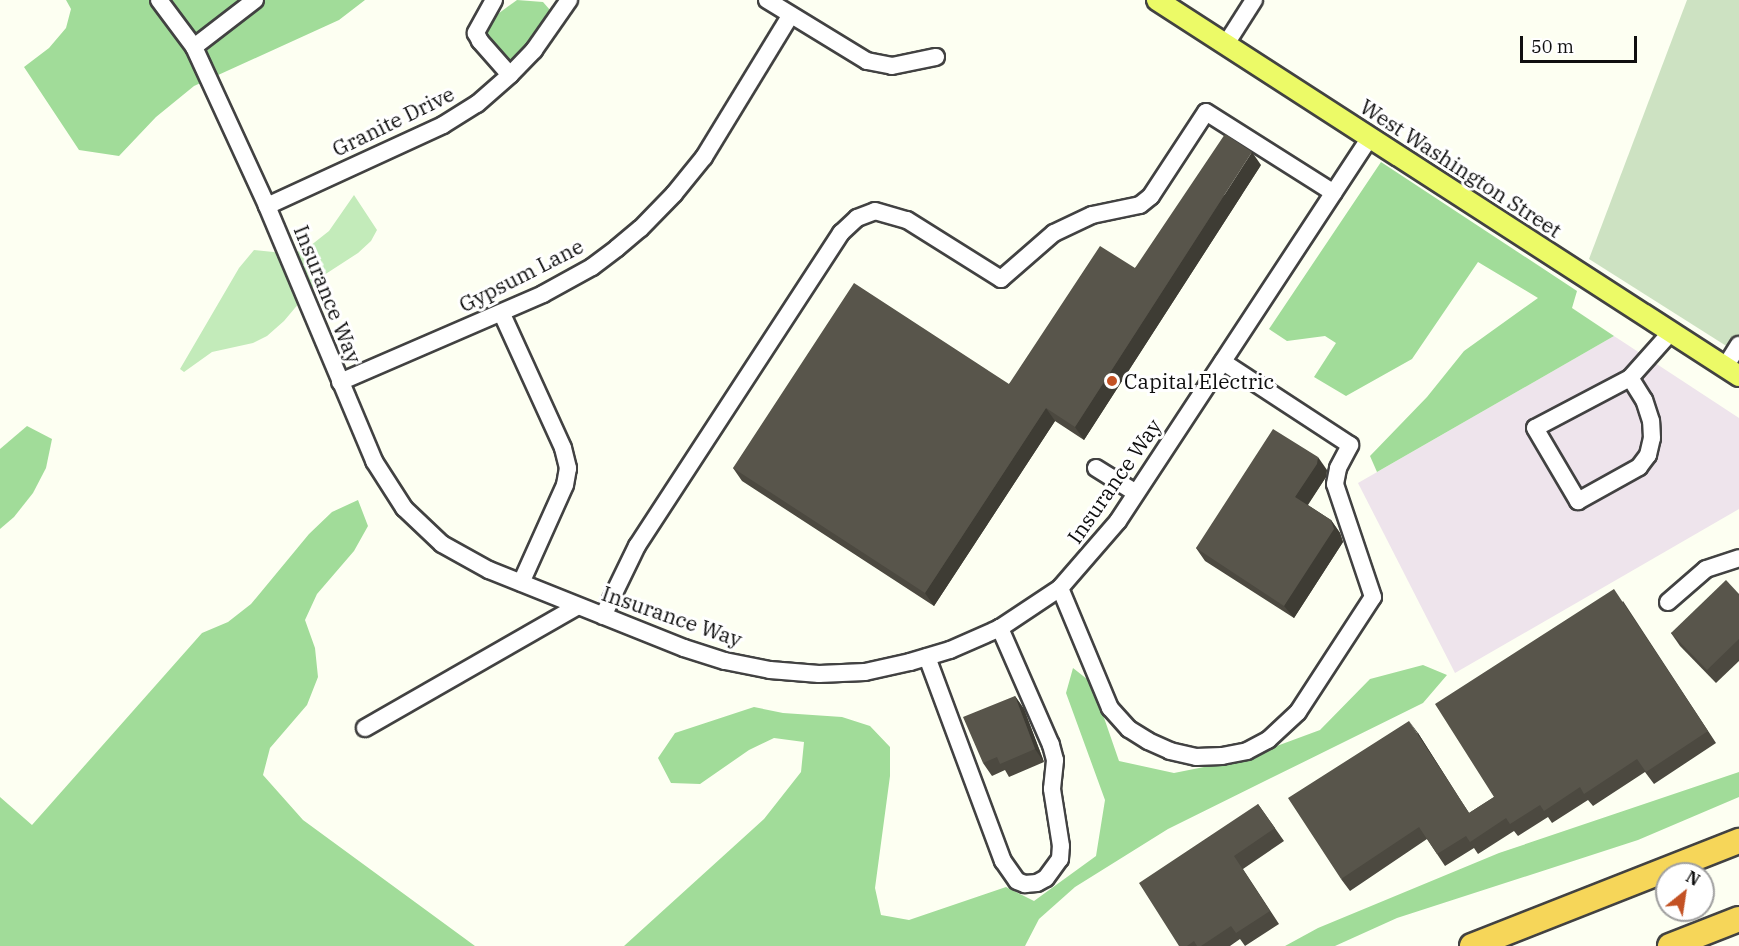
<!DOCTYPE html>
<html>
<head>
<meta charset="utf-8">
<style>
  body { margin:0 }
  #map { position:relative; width:1739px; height:946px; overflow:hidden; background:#fdfff2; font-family:"IBM Plex Serif",serif }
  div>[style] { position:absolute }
  .industrial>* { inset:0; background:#eee4ec }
  .green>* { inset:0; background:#c3ebba }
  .forest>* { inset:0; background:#a1dc99 }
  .cemetery>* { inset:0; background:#cde2c2 }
  .roads { filter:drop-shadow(2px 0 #424242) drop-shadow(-2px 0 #424242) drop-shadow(0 2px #424242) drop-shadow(0 -2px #424242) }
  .minor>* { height:16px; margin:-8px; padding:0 8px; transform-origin:8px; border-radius:8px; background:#fff }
  .major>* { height:20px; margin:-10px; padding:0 10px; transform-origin:10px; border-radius:10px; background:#ecfa67 }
  .highway>* { height:24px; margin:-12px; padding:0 12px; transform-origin:12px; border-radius:12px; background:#f6d659 }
  .wall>* { inset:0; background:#4c4940 }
  .shaded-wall>* { inset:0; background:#3e3c34 }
  .building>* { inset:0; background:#58554b }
  .dots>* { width:16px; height:16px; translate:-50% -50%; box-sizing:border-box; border:3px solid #fff; border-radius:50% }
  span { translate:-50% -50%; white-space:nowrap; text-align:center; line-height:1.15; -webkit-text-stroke:6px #fff; paint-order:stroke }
  .street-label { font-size:21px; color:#0f0f0f }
  .poi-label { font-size:21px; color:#0f0f0f }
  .left { translate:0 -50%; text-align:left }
  .north { position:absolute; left:1655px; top:862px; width:60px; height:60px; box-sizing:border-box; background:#fff; border:2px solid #9f9f9f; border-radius:50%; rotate:30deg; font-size:16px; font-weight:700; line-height:24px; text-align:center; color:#0f0f0f }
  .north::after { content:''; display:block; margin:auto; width:21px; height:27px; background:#c35224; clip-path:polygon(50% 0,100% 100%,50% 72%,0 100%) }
  .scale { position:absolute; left:1520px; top:36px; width:117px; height:27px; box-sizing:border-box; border:3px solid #0f0f0f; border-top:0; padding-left:8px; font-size:18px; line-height:21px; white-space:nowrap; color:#0f0f0f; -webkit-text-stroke:4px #fff; paint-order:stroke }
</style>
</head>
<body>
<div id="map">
  <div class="industrial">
    <i style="clip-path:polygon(1614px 336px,1739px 418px,1739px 509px,1455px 673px,1358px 483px)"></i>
  </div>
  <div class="green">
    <i style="clip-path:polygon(354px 195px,377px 230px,371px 241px,358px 253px,321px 277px,284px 321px,267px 336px,253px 343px,212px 352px,184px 372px,180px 369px,239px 268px,254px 250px,293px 254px,310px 246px,329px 231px)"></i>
  </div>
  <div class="forest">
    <i style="clip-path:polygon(66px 0,365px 0,339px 20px,194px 86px,156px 117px,119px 156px,79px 150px,24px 67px,49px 48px,66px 28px,71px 9px)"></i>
    <i style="clip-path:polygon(517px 0,543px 2px,550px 10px,549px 21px,540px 35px,502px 72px,476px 30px)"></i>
    <i style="clip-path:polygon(1381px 162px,1577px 291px,1572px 308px,1614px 336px,1377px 472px,1370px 456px,1427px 397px,1464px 351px,1538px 298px,1478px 262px,1412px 359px,1346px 396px,1314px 377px,1336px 343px,1325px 336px,1287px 341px,1269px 329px)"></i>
    <i style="clip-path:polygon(27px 426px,52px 439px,46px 468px,33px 493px,14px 517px,0 529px,0 449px)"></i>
    <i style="clip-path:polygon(358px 500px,368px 526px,354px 551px,317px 594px,305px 620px,315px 648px,318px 677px,307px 705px,270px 748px,263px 775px,303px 820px,475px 946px,0 946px,0 797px,32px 825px,202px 633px,228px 622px,251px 604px,309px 534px,332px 512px)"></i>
    <i style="clip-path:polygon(1423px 665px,1447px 675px,1423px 703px,1168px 829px,1075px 887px,1039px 919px,1025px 946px,624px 946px,764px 819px,801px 772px,804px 742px,774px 738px,749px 750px,700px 784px,671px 783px,658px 758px,675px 733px,754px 707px,783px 713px,842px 717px,870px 726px,890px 747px,890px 776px,875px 888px,881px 915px,909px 920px,1006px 887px,1034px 901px,1096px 856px,1105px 800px,1066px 693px,1073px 668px,1092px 683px,1119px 761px,1174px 773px,1239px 760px,1320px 730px,1370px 679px)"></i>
    <i style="clip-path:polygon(1739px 772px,1739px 797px,1638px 840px,1397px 918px,1335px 946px,1285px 946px,1318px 928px,1499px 853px)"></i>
  </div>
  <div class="cemetery">
    <i style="clip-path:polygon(1687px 0,1739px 0,1739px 354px,1589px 259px)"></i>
  </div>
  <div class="roads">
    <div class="minor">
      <i style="left:159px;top:0;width:59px;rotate:53.3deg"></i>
      <i style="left:194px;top:47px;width:175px;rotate:65.3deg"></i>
      <i style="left:267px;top:206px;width:277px;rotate:67.2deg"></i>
      <i style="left:374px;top:461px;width:56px;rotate:57.4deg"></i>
      <i style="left:404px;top:508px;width:52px;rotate:43.5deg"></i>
      <i style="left:442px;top:544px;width:54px;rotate:29deg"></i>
      <i style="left:489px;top:570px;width:210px;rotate:21.8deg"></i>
      <i style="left:684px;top:648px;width:43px;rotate:17.6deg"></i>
      <i style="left:725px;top:661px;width:46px;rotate:11.3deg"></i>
      <i style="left:770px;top:670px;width:49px;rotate:4.7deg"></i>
      <i style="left:819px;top:674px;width:46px;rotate:-2.5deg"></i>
      <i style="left:865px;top:672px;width:46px;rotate:-12.5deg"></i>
      <i style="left:910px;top:662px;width:42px;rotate:-16.7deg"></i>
      <i style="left:950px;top:650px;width:55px;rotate:-23.7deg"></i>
      <i style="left:1000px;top:628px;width:72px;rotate:-33.7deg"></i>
      <i style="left:1060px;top:588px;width:89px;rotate:-49.1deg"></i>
      <i style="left:1118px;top:521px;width:458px;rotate:-56.7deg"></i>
      <i style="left:494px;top:0;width:38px;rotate:119deg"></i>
      <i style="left:476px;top:33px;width:9px;rotate:63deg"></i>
      <i style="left:480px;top:41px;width:45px;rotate:48.6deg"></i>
      <i style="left:767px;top:0;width:117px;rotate:31.4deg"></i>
      <i style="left:867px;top:61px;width:25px;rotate:11deg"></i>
      <i style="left:892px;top:66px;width:45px;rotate:-11.6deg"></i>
      <i style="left:1226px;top:44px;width:52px;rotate:-57.5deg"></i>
      <i style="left:194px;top:47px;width:77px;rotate:-37.6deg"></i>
      <i style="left:267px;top:206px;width:194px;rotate:-24.7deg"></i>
      <i style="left:443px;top:125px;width:40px;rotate:-32deg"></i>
      <i style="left:477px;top:104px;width:44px;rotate:-41.3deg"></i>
      <i style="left:510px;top:75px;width:35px;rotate:-46deg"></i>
      <i style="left:534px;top:50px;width:61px;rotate:-55deg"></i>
      <i style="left:502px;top:314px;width:147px;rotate:65.5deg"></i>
      <i style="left:563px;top:448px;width:21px;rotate:76deg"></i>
      <i style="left:568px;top:468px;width:17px;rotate:100deg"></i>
      <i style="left:565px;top:485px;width:107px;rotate:114.2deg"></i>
      <i style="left:1725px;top:367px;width:26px;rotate:-58deg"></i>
      <i style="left:1630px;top:378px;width:107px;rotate:152.2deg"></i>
      <i style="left:1535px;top:428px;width:85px;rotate:59.5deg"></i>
      <i style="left:1578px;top:501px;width:70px;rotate:-29.1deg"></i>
      <i style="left:1639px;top:467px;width:15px;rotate:-53deg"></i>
      <i style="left:1648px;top:455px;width:17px;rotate:-77deg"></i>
      <i style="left:1652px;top:438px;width:17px;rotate:-93deg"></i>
      <i style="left:1651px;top:421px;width:22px;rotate:-108deg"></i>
      <i style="left:1644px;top:400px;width:26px;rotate:-122deg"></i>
      <i style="left:1630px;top:378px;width:62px;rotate:-48.3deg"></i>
      <i style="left:340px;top:382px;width:221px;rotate:-23.4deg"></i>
      <i style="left:543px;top:294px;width:56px;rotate:-28.9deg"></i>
      <i style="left:592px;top:267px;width:31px;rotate:-37deg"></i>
      <i style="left:617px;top:248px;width:30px;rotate:-40deg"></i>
      <i style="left:640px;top:229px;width:49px;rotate:-45.8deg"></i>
      <i style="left:674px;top:194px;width:48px;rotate:-51deg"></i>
      <i style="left:704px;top:157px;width:165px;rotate:-58.6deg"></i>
      <i style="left:1096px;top:468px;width:47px;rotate:32deg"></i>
      <i style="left:1060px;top:588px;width:130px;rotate:67.4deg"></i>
      <i style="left:1110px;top:708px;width:28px;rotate:48deg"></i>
      <i style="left:1129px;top:729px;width:22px;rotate:32deg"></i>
      <i style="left:1148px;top:741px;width:24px;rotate:24deg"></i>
      <i style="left:1170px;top:751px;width:27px;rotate:13deg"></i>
      <i style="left:1196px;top:757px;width:26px;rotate:-2deg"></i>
      <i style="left:1222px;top:756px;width:25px;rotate:-11deg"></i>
      <i style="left:1247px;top:751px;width:24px;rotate:-28deg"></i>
      <i style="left:1268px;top:740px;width:41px;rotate:-43deg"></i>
      <i style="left:1298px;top:712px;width:137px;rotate:-56.9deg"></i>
      <i style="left:1373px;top:597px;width:119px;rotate:-108.6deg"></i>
      <i style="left:1335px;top:484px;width:16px;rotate:-79deg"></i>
      <i style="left:1338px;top:468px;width:26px;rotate:-62deg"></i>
      <i style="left:1350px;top:445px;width:152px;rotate:-146.8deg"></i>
      <i style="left:1668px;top:602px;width:50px;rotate:-41deg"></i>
      <i style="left:1706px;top:569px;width:35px;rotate:-18deg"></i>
      <i style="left:603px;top:616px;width:78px;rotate:-64.1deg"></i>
      <i style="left:637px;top:546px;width:374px;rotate:-56.9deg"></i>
      <i style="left:841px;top:233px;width:22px;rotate:-43deg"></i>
      <i style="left:857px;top:218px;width:19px;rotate:-21deg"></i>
      <i style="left:875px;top:211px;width:33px;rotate:16deg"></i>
      <i style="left:907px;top:220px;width:111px;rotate:32.1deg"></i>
      <i style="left:1001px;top:279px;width:70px;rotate:-41deg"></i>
      <i style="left:1054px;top:233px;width:42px;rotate:-25.3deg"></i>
      <i style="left:1092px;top:215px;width:49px;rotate:-11.8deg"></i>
      <i style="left:1140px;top:205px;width:14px;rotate:-39deg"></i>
      <i style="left:1151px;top:196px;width:100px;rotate:-56.8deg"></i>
      <i style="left:1206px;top:112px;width:151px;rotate:32.3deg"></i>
      <i style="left:927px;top:657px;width:218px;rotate:69.6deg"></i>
      <i style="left:1003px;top:861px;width:24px;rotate:55deg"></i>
      <i style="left:1017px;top:881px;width:9px;rotate:21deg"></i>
      <i style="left:1025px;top:884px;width:12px;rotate:-5deg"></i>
      <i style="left:1037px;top:883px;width:10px;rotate:-29deg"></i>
      <i style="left:1046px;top:878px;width:24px;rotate:-54deg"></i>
      <i style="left:1060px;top:859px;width:13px;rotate:-86deg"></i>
      <i style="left:1061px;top:846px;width:58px;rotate:-99deg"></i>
      <i style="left:1052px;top:789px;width:29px;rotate:-84deg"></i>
      <i style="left:1055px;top:760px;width:16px;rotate:-105deg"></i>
      <i style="left:1051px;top:745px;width:128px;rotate:-113.6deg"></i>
      <i style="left:365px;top:728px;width:243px;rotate:-29.8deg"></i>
    </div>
    <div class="major">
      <i style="left:1157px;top:0;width:693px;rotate:32.86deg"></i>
    </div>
    <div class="highway">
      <i style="left:1472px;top:946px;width:287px;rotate:-21.5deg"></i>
      <i style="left:1670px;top:946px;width:74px;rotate:-21.4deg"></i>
    </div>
  </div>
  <div class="wall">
    <i style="clip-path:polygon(1261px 165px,1084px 440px,1055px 421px,934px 606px,742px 481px,733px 468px,1009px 384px,1135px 268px)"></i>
    <i style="clip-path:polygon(1327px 470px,1326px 477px,1308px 505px,1331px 520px,1340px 533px,1343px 542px,1294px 618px,1205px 561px,1196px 548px)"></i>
    <i style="clip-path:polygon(1739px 594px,1739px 661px,1716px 683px,1680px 646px,1671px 633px)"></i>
    <i style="clip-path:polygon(1623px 601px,1716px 743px,1654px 784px,1645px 772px,1593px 806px,1588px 800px,1552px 823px,1548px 817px,1518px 836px,1514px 831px,1478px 854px,1474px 848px,1445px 866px,1427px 839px,1350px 891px,1341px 879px,1418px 733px,1469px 813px,1494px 797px)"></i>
    <i style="clip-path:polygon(1015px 696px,1024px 709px,1044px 762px,1009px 777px,1005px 770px,992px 776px,983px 763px)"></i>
    <i style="clip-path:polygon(1258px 804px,1284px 841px,1243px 869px,1279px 924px,1245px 946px,1240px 939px,1230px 946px,1179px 946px)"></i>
  </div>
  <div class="shaded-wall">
    <i style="clip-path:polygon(1252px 152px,1261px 165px,1084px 440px,1075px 427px)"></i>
    <i style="clip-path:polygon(1046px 408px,1055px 421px,934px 606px,925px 593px)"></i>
    <i style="clip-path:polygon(1318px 457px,1327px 470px,1326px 477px,1304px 510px,1295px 497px)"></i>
    <i style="clip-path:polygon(1331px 520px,1340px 533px,1343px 542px,1294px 618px,1284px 606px)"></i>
    <i style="clip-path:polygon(1015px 696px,1024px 709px,1044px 762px,1035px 749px)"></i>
    <i style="clip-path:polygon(1409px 721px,1418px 733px,1477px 826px,1469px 813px)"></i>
  </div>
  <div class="building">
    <i style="clip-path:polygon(1225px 134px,1252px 152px,1075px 427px,1046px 408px,925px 593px,733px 468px,854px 283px,1009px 384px,1100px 246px,1135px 268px)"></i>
    <i style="clip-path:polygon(1273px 429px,1318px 457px,1317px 464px,1295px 497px,1331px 520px,1334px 529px,1284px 606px,1196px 548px)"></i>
    <i style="clip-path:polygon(1726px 580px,1739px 594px,1739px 639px,1707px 670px,1671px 633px)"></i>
    <i style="clip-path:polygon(1614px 589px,1708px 731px,1646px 772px,1637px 759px,1584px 794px,1580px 787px,1544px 811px,1540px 805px,1510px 824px,1506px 818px,1470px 842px,1466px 836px,1437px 854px,1419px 827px,1341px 879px,1288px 798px,1409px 721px,1469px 813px,1494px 797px,1435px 704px)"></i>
    <i style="clip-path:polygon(1015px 696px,1035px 749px,1000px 764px,997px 757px,983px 763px,963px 717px)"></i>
    <i style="clip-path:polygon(1258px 804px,1275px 828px,1234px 856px,1270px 911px,1236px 933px,1231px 926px,1201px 946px,1197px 946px,1194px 941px,1187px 946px,1179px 946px,1139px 883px)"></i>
  </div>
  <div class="dots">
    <i style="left:1112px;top:381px;background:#c35224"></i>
  </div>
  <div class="street-label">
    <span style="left:393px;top:121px;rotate:-26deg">Granite Drive</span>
    <span style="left:1461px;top:168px;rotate:33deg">West Washington Street</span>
    <span style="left:521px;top:275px;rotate:-27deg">Gypsum Lane</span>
    <span style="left:328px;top:294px;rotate:68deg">Insurance Way</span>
    <span style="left:1114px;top:481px;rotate:-55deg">Insurance Way</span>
    <span style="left:672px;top:616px;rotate:19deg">Insurance Way</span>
  </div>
  <div class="poi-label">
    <span class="left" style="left:1124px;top:381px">Capital Electric</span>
  </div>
  <div class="north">N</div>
  <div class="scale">50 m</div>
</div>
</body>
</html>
